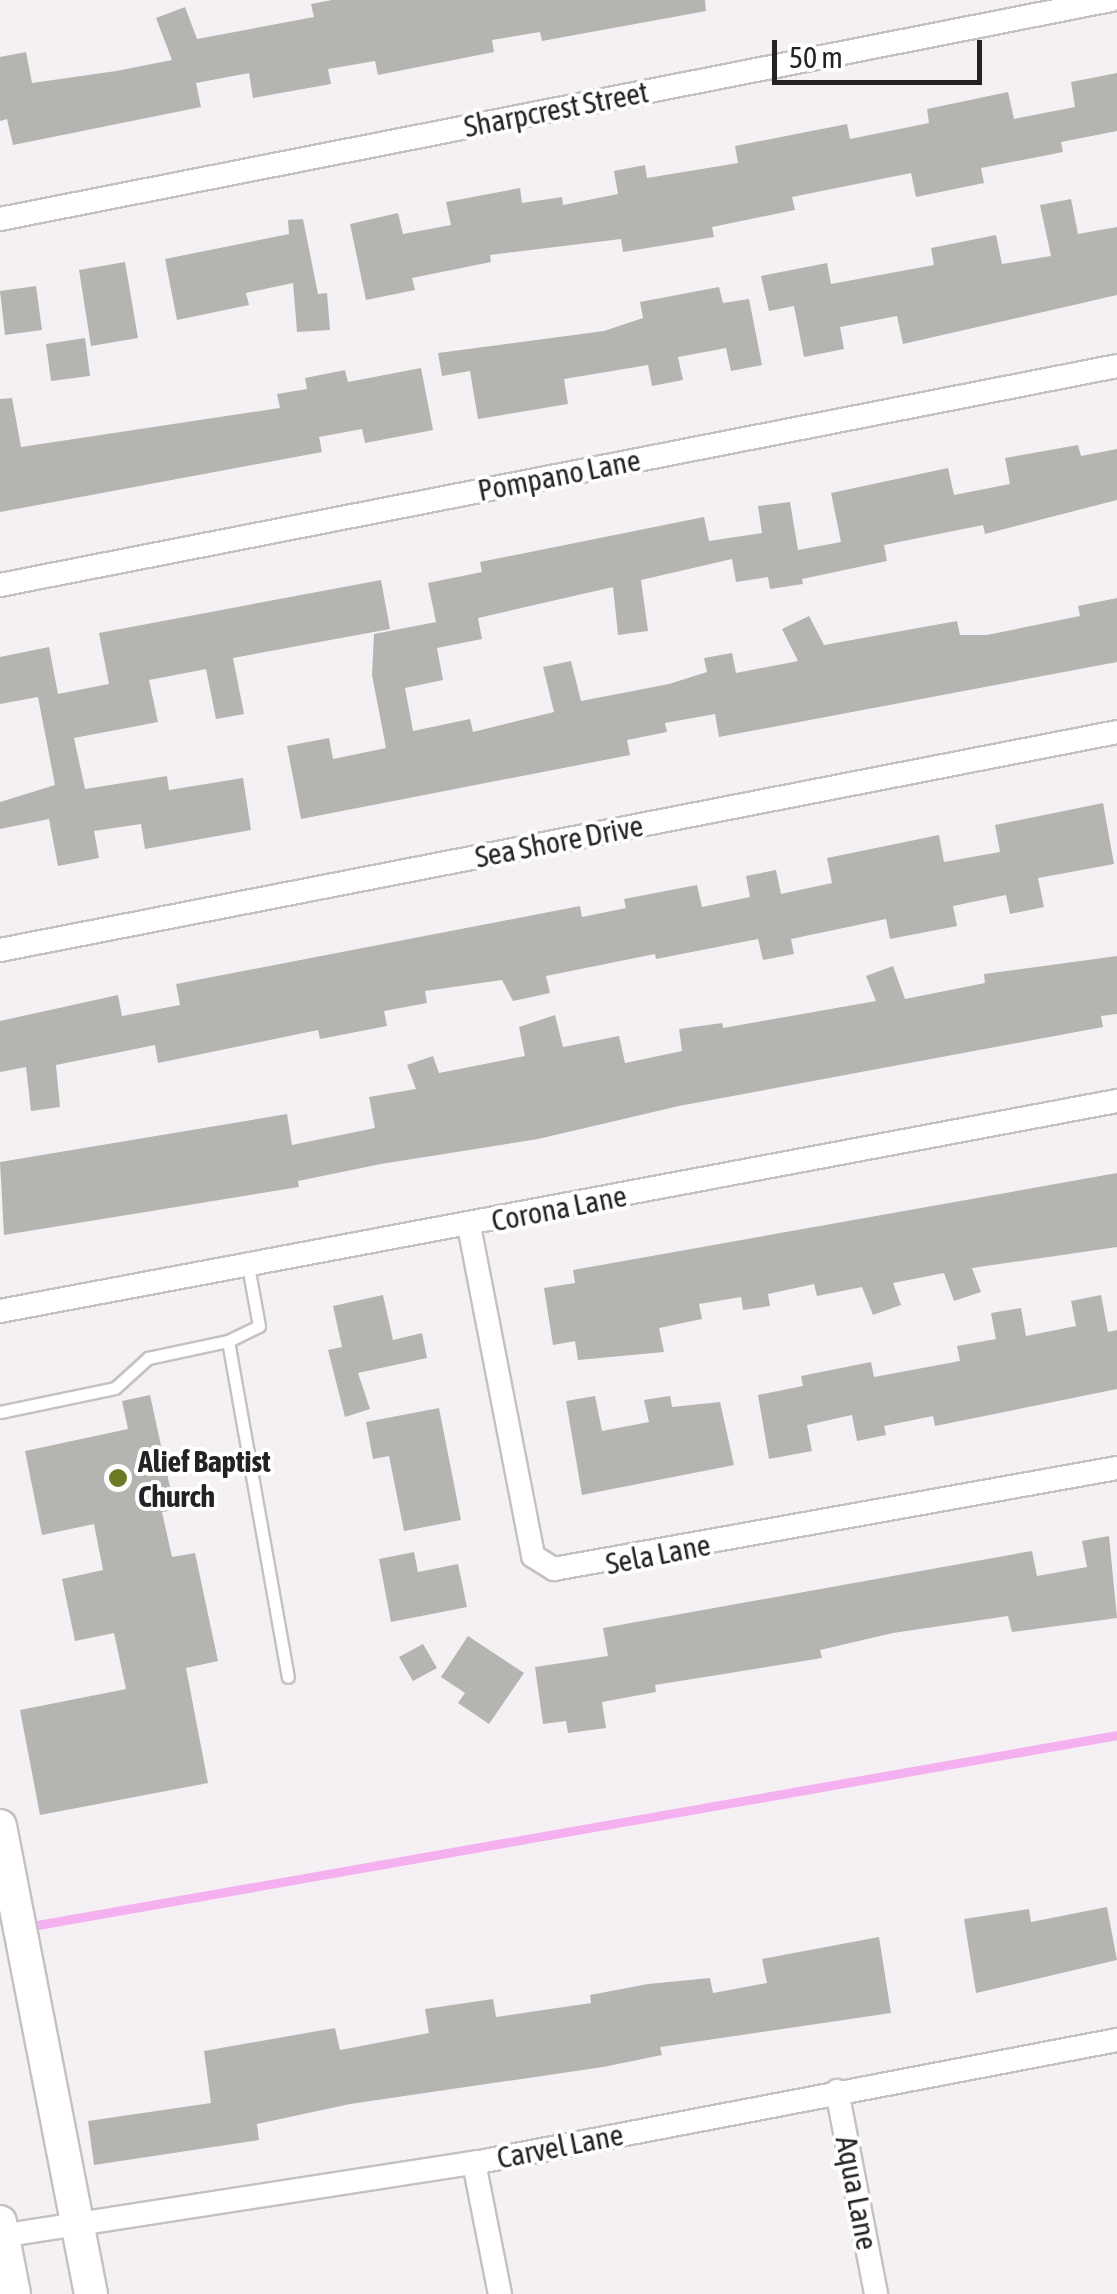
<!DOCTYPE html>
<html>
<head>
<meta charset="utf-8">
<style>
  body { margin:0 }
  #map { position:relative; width:1117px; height:2294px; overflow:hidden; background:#f5f0f4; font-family:"Asap Condensed",sans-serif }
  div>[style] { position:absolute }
  .stream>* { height:9px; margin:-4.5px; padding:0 4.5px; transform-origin:4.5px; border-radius:4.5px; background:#f5b1ef }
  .building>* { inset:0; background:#b4b5b0 }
  .roads { filter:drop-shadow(2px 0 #c5c0c4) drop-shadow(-2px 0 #c5c0c4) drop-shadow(0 2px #c5c0c4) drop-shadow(0 -2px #c5c0c4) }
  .lane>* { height:11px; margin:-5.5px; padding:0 5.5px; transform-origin:5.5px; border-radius:5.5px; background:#fff }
  .street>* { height:22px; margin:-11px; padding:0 11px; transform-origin:11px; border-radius:11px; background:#fff }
  .secondary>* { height:32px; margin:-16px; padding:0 16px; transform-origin:16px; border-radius:16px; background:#fff }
  .dots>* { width:28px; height:28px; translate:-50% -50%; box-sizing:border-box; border:5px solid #fff; border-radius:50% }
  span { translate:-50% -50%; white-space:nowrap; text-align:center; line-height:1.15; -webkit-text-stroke:8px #fff; paint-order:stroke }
  .street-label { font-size:30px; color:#242224 }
  .poi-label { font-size:30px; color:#242224; font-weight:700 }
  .left { translate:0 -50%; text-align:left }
  .scale { position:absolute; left:772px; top:40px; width:210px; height:45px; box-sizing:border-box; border:5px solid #242224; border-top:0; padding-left:12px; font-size:30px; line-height:35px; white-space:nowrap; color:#242224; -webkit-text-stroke:8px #fff; paint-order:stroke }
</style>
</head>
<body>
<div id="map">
  <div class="stream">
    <i style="left:26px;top:1927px;width:1108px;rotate:-9.98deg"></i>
  </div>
  <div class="building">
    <i style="clip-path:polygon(332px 0,705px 0,706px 11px,542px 41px,540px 32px,492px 40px,494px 52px,378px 75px,375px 61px,328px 69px,331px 84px,253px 98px,249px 73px,196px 83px,201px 107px,13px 145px,7px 119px,0 121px,0 57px,26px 52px,32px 83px,116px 71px,172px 60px,156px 18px,185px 7px,197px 39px,314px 17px,311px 4px)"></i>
    <i style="clip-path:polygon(1117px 73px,1117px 131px,1061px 142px,1063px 152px,981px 168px,984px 183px,916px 197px,911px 173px,792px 197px,795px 210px,712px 227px,714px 237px,623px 252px,621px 239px,490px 255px,491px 262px,412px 278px,415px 290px,366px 300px,350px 224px,398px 213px,403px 234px,451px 225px,446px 202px,520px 188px,522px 203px,562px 197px,563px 205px,618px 194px,614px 171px,645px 165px,647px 178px,738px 163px,735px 146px,847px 124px,850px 139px,929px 123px,927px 109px,1008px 92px,1014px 119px,1075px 107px,1071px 82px)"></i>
    <i style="clip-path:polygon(1071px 199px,1078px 234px,1117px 227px,1117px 295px,903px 344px,897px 316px,840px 327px,844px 349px,804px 357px,794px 306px,769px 311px,761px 276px,827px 263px,831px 284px,934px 265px,931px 248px,996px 235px,1002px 264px,1051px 256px,1040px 205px)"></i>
    <i style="clip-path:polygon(303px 219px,318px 294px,327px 293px,330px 330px,297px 332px,293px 283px,246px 293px,249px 305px,177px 320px,165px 259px,289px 234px,288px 220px)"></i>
    <i style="clip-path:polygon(125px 262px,138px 338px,91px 346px,79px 270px)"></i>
    <i style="clip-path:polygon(36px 286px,42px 330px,5px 335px,0 291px)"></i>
    <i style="clip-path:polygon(719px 287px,723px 303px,749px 299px,762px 365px,731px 371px,726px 348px,678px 357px,683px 380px,652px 386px,648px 365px,564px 379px,568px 404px,478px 419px,470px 371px,442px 376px,438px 353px,604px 331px,643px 318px,640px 302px)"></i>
    <i style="clip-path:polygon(85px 338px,90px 376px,51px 381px,46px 344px)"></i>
    <i style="clip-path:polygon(421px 368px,433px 430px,365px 443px,362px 429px,319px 437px,322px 452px,0 512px,0 399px,12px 398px,21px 447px,280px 408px,277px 394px,307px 389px,305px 378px,345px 370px,348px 382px)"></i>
    <i style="clip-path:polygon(1078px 445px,1081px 456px,1117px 449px,1117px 500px,985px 534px,983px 525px,884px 545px,887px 561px,802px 579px,803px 584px,770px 589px,768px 577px,736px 582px,732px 559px,641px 580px,648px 631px,618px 635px,613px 587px,478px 618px,482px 639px,437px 648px,443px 680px,405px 688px,413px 731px,470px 719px,473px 732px,554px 712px,543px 667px,571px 661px,581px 701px,669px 684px,707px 672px,704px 658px,732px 653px,736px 673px,798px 661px,782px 629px,809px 616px,824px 645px,957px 621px,960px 635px,987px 635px,1080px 616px,1078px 606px,1117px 598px,1117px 662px,719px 737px,715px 714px,665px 723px,667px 732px,627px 740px,630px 755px,301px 819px,287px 746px,329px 738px,333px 759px,386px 748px,372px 675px,374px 634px,436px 622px,428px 583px,482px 572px,480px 562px,704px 517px,709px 541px,762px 533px,758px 506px,790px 502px,798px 550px,841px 542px,831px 493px,948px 468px,954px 495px,1010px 484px,1005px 458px)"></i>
    <i style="clip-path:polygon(381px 580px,390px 629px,233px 658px,244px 714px,216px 719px,206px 669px,149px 680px,158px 722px,74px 738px,85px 789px,167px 776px,169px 790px,243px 778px,251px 830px,145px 849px,141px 824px,94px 831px,99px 858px,58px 866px,49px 819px,0 829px,0 802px,55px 785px,38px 697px,0 704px,0 657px,49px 647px,58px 694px,109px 684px,99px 633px)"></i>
    <i style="clip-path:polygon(1103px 803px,1114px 864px,1038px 878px,1044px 907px,1010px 914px,1006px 895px,953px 906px,957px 926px,890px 939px,886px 919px,791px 939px,794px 954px,763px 960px,758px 939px,656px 959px,655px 954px,546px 976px,550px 993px,513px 1001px,502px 980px,425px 991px,427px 1003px,384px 1011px,387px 1026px,320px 1039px,318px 1030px,158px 1063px,155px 1045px,56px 1065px,60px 1107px,31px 1111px,26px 1067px,0 1072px,0 1021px,118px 995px,122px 1016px,180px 1005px,176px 984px,580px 906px,582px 917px,626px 908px,624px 899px,697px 885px,702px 907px,750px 897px,746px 876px,776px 870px,781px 894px,832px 883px,827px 858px,939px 835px,944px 862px,1000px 852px,995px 825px)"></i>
    <i style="clip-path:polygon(1117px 956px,1117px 1014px,1101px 1016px,1103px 1027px,679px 1106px,538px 1139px,381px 1164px,298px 1181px,299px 1187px,4px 1235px,0 1162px,287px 1114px,292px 1145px,375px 1128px,369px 1097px,416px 1089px,407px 1065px,433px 1056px,439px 1073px,525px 1056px,519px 1027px,555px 1015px,563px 1047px,619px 1036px,625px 1063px,682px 1051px,679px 1029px,722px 1023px,723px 1028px,876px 1001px,866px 976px,893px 966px,905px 999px,985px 983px,984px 974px)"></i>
    <i style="clip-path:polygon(1117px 1173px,1117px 1247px,972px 1268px,981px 1292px,954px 1301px,944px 1273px,893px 1283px,901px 1305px,873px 1315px,862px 1287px,817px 1296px,814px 1284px,768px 1294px,770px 1306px,743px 1310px,741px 1297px,699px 1304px,702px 1319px,659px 1328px,664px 1352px,578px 1360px,575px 1341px,553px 1345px,544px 1288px,575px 1283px,573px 1270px)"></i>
    <i style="clip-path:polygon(383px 1295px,393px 1340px,422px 1333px,427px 1358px,358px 1373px,370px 1409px,345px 1417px,328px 1350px,342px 1347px,333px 1306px)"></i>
    <i style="clip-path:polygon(1101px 1295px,1108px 1332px,1117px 1330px,1117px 1389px,935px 1426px,933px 1416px,884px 1426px,886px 1435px,857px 1441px,852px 1415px,807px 1425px,812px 1451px,769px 1459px,758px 1395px,803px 1386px,801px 1376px,871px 1362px,874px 1377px,960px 1361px,957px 1346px,996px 1339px,991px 1313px,1021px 1308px,1026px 1336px,1076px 1326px,1071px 1301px)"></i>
    <i style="clip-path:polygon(150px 1395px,175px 1510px,162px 1512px,172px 1557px,195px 1553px,218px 1661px,186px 1668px,208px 1783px,40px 1815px,20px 1710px,126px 1689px,114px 1633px,75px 1641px,62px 1579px,103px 1570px,94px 1524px,42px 1535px,25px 1451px,128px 1429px,122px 1401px)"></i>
    <i style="clip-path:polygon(595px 1396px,602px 1431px,649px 1422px,644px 1400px,670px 1396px,672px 1407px,720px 1402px,734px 1465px,582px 1495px,566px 1401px)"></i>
    <i style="clip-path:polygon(439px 1408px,461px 1520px,404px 1531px,389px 1456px,373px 1459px,366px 1422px)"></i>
    <i style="clip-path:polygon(1109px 1536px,1117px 1618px,1012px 1632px,1008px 1616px,893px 1633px,820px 1650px,822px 1658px,655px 1685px,656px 1692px,602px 1702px,606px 1728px,568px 1733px,566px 1721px,543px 1724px,535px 1667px,608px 1656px,603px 1628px,1032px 1551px,1037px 1576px,1087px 1567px,1082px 1541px)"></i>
    <i style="clip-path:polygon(414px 1552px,418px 1572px,458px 1564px,467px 1607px,391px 1622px,379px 1559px)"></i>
    <i style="clip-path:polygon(468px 1636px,524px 1673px,489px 1724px,458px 1703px,465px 1693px,441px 1677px)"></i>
    <i style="clip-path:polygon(423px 1644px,437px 1668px,413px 1681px,399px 1657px)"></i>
    <i style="clip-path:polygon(1107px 1907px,1117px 1960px,976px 1993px,964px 1919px,1029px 1909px,1031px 1922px)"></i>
    <i style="clip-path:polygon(879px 1937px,891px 2013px,660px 2047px,662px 2055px,603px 2067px,350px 2104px,257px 2124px,259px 2140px,94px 2165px,88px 2121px,211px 2103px,204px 2051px,335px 2028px,340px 2050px,429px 2033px,425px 2009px,493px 1999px,496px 2017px,591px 2003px,590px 1995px,648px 1984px,710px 1978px,713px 1993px,767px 1983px,762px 1959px)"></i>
  </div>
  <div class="roads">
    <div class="lane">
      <i style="left:228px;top:1341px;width:34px;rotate:-26deg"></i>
      <i style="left:259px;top:1326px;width:61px;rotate:-100.4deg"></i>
      <i style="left:0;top:1412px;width:117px;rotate:-11.8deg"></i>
      <i style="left:115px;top:1388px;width:45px;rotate:-42.3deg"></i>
      <i style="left:148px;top:1358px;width:82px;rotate:-12deg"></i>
      <i style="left:228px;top:1341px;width:341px;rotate:79.9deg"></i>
    </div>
    <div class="street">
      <i style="left:0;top:219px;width:1132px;rotate:-11.15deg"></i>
      <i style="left:0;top:585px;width:1138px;rotate:-11.09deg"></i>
      <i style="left:0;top:950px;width:1138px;rotate:-11.04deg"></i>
      <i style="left:469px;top:1226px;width:336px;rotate:79deg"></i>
      <i style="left:533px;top:1556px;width:25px;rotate:32deg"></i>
      <i style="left:554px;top:1569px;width:572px;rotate:-10.17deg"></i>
      <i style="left:0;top:1311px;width:1137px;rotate:-10.65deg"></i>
      <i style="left:837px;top:2091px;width:207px;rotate:79.1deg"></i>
      <i style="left:474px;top:2163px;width:134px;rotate:78.8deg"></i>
      <i style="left:0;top:2236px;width:480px;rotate:-8.8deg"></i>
      <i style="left:474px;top:2163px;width:655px;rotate:-10.83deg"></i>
    </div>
    <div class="secondary">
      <i style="left:0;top:1826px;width:477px;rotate:79deg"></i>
      <i style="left:0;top:2222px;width:73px;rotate:79deg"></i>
    </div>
  </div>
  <div class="dots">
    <i style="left:118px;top:1478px;background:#6e7925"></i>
  </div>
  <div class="street-label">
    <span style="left:556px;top:109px;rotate:-11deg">Sharpcrest Street</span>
    <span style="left:559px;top:475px;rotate:-11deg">Pompano Lane</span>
    <span style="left:559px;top:841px;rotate:-11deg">Sea Shore Drive</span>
    <span style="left:559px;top:1208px;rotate:-11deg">Corona Lane</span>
    <span style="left:658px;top:1554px;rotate:-11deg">Sela Lane</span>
    <span style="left:560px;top:2146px;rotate:-11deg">Carvel Lane</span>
    <span style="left:857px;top:2193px;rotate:79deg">Aqua Lane</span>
  </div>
  <div class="poi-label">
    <span class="left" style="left:138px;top:1478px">Alief Baptist<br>Church</span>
  </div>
  <div class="scale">50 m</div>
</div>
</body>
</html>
